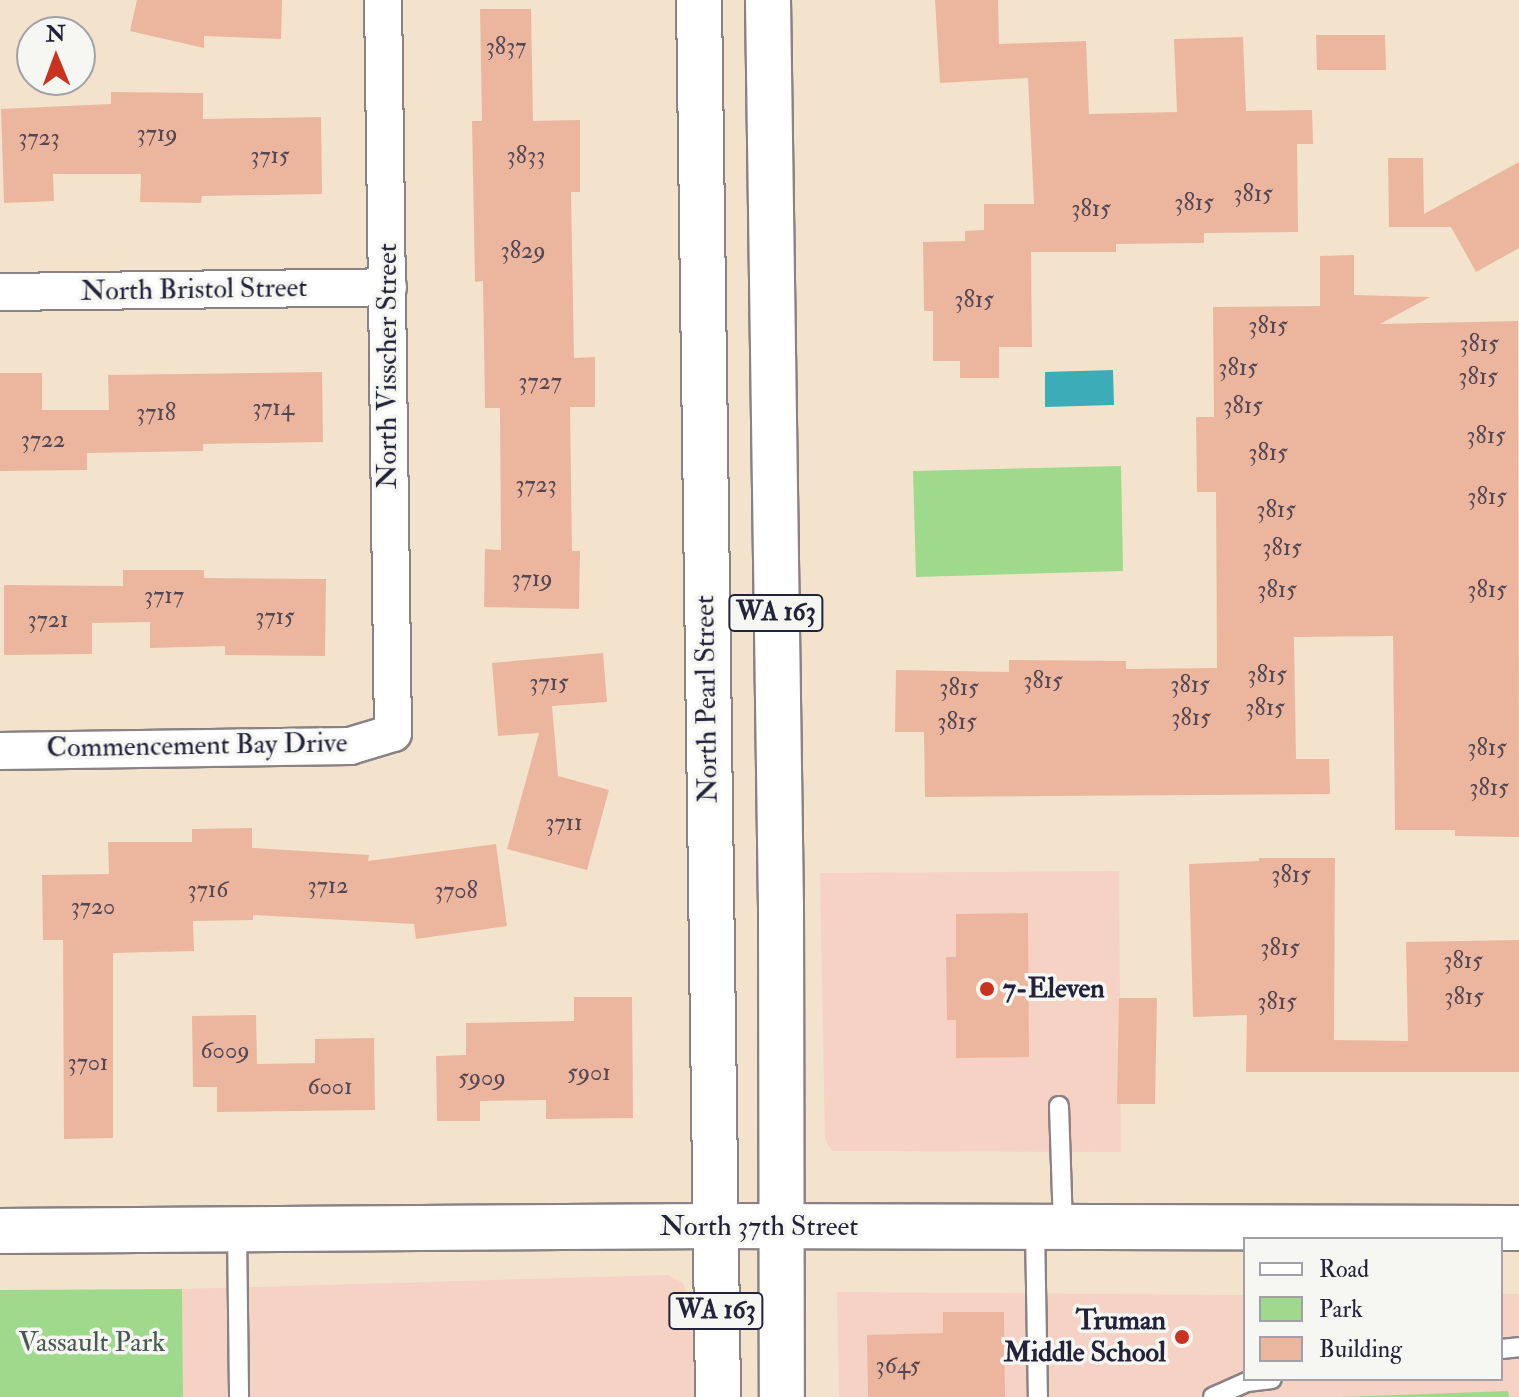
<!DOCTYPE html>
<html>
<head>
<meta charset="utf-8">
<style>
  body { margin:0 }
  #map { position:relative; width:1519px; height:1397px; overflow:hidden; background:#f3e3cc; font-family:"IM FELL Double Pica",serif }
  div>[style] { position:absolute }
  .built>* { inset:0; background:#f6d2c4 }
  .green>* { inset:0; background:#9ed98c }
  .water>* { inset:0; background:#3cacb9 }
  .building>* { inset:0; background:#ecb69e }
  .roads { filter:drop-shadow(2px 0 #8a8284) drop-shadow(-2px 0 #8a8284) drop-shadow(0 2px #8a8284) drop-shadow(0 -2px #8a8284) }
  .lane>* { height:18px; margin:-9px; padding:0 9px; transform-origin:9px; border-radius:9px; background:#fff }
  .street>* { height:36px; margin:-18px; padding:0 18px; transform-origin:18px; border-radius:18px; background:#fff }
  .secondary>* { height:44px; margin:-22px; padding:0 22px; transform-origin:22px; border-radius:22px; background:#fff }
  .primary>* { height:44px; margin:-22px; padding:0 22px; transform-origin:22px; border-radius:22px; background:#fff }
  .dots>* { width:22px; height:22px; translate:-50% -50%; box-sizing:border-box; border:4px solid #f6f6f2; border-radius:50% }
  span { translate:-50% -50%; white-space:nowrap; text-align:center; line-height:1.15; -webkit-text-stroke:7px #f6f6f2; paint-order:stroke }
  .number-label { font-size:24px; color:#544754 }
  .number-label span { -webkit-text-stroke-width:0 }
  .shield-label span { padding:2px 6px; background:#f6f6f2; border:2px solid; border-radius:6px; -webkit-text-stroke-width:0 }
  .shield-label { font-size:26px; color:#22223b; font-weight:700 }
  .street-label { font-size:28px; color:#22223b }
  .poi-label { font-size:28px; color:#22223b; font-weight:700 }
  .left { translate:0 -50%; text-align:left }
  .right { translate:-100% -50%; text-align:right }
  .park-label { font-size:28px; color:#475953 }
  .legend { position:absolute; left:1243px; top:1237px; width:260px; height:144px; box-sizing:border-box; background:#f6f6f2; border:2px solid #a1a1a9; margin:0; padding:10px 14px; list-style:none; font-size:24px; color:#22223b }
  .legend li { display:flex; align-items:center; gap:16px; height:40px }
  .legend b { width:40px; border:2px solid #a1a1a9 }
  .north { position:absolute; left:16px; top:16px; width:80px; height:80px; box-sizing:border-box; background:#f6f6f2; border:2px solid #a1a1a9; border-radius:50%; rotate:359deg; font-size:22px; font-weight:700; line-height:32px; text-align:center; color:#22223b }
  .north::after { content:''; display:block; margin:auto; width:28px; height:36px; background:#c8321e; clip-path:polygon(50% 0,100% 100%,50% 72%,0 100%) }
</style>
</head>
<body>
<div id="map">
  <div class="built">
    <i style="clip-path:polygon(1119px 871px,1121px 1152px,832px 1151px,825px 1139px,820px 873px)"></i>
    <i style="clip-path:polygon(668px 1275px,683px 1283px,693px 1310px,694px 1397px,183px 1397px,182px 1289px)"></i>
    <i style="clip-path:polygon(837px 1292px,1245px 1295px,1245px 1379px,1501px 1379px,1501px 1294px,1519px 1294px,1519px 1397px,839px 1397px)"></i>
  </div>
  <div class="green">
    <i style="clip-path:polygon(1121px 466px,1123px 571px,916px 577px,913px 471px)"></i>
    <i style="clip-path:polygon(182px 1289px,183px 1397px,0 1397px,0 1290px)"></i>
    <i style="clip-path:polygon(1508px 1391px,1509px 1397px,1341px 1397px)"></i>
  </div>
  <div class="water">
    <i style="clip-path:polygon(1113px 370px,1114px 405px,1045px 407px,1045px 372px)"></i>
  </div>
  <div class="building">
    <i style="clip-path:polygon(137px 0,282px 0,281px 39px,204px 36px,204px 48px,130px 31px)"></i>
    <i style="clip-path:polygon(935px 0,998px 0,999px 44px,1086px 41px,1089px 114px,1177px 112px,1174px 39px,1243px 37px,1246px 111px,1312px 110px,1313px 144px,1297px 144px,1298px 232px,1204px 233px,1204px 243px,1116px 244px,1116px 252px,1031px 252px,1032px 347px,999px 347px,999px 378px,960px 378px,960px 361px,933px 361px,933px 311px,924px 311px,923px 242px,965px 241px,965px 231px,984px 230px,984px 204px,1034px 204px,1028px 78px,940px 83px)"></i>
    <i style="clip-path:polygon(480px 9px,531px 9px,533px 121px,580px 120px,580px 192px,571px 192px,574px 358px,595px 357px,595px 407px,570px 407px,572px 551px,580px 551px,579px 609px,484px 607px,485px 549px,501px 550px,500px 408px,485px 408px,483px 281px,475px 282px,472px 121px,482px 121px)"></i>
    <i style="clip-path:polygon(1316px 35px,1385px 35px,1386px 70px,1317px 70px)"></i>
    <i style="clip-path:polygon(111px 92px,203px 93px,203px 119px,321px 117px,322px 194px,202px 196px,201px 203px,140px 202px,141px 174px,53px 174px,54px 201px,4px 203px,1px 109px,111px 104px)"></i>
    <i style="clip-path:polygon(1388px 158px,1423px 158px,1424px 214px,1519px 162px,1519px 248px,1476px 272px,1451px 227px,1389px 227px)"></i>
    <i style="clip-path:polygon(1354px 255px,1354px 295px,1430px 297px,1380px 324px,1518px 321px,1519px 837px,1455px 836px,1455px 830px,1395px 830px,1393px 636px,1294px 637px,1296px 759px,1329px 759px,1330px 794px,925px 797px,924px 732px,895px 732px,896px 670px,1009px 672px,1009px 660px,1126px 661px,1126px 669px,1217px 668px,1216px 492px,1197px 492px,1196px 417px,1214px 417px,1213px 307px,1320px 306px,1320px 256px)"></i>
    <i style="clip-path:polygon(322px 372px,323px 442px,203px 444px,203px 451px,87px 453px,87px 470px,0 471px,0 373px,42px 373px,42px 410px,109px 410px,108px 375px)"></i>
    <i style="clip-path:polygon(123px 570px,204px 570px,204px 578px,326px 579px,325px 656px,225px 655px,225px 646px,150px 648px,150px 622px,92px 623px,92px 654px,4px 655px,4px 585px,123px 586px)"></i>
    <i style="clip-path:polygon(603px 653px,607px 702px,552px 706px,558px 776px,609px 790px,587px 870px,507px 849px,539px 733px,498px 736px,492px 663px)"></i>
    <i style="clip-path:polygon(252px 828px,252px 848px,369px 855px,368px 861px,496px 844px,507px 926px,416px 939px,414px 924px,253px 915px,253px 920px,193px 921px,194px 951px,113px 953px,113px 1138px,64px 1139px,63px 940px,43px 940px,42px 875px,109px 874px,108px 842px,192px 842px,192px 829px)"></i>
    <i style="clip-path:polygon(1259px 858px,1335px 858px,1334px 1040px,1408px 1041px,1406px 942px,1519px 940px,1519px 1072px,1246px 1072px,1247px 1015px,1193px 1017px,1189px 864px,1259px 861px)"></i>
    <i style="clip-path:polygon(1028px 913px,1029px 1057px,956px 1058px,956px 1020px,947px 1020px,946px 957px,956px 957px,956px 914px)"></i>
    <i style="clip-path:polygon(574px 997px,632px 997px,633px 1118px,546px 1119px,546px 1100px,480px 1101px,480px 1121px,437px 1121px,436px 1056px,466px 1055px,466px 1023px,574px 1021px)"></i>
    <i style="clip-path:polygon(1119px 998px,1157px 998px,1155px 1104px,1117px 1104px)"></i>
    <i style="clip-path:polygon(256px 1015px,257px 1064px,315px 1063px,315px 1039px,374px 1038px,375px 1110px,217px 1112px,217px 1087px,193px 1087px,192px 1016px)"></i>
    <i style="clip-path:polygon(943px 1312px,1004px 1312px,1005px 1397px,868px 1397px,867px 1335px,943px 1333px)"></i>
  </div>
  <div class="roads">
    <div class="lane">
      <i style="left:1059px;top:1106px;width:121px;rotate:88.1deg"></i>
      <i style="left:237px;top:1229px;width:168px;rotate:89.3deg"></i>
      <i style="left:1035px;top:1229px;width:168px;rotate:89deg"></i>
      <i style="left:1501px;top:1349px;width:18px;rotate:-6deg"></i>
      <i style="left:1213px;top:1397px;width:37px;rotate:-24deg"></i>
      <i style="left:1247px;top:1382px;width:25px;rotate:-7deg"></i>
    </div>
    <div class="street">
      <i style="left:0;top:292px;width:388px;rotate:-0.7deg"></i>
      <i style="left:0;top:751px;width:350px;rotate:-0.8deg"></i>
      <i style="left:350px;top:746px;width:45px;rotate:-16.8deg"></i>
      <i style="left:393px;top:733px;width:733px;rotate:-90.78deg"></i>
    </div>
    <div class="secondary">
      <i style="left:0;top:1231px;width:715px;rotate:-0.4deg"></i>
      <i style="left:715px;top:1226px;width:804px;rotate:0.14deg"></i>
    </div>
    <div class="primary">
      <i style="left:699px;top:0;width:1397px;rotate:89.22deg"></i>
      <i style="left:768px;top:0;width:906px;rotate:89.18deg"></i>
      <i style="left:781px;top:906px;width:491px;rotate:89.9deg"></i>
    </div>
  </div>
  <div class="dots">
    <i style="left:987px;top:989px;background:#c8321e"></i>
    <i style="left:1182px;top:1337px;background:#c8321e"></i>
  </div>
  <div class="number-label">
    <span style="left:506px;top:47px">3837</span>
    <span style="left:157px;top:134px">3719</span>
    <span style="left:39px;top:138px">3723</span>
    <span style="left:270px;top:156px">3715</span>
    <span style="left:526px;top:156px">3833</span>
    <span style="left:1253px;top:194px">3815</span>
    <span style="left:1194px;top:203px">3815</span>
    <span style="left:1091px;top:209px">3815</span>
    <span style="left:523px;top:251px">3829</span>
    <span style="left:974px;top:300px">3815</span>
    <span style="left:1268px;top:326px">3815</span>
    <span style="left:1479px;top:344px">3815</span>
    <span style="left:1238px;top:368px">3815</span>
    <span style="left:1478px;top:377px">3815</span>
    <span style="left:540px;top:382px">3727</span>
    <span style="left:1243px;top:406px">3815</span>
    <span style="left:273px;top:408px">3714</span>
    <span style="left:156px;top:413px">3718</span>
    <span style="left:1486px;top:436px">3815</span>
    <span style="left:43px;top:440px">3722</span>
    <span style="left:1268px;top:453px">3815</span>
    <span style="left:536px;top:485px">3723</span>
    <span style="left:1487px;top:497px">3815</span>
    <span style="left:1276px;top:510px">3815</span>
    <span style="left:1282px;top:548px">3815</span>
    <span style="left:532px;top:579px">3719</span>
    <span style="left:1277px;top:590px">3815</span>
    <span style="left:1487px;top:590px">3815</span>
    <span style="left:164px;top:596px">3717</span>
    <span style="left:275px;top:617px">3715</span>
    <span style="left:48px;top:620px">3721</span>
    <span style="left:1267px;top:675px">3815</span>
    <span style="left:1043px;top:681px">3815</span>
    <span style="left:549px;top:683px">3715</span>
    <span style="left:1190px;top:685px">3815</span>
    <span style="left:959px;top:688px">3815</span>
    <span style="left:1265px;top:708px">3815</span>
    <span style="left:1191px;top:718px">3815</span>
    <span style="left:957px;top:722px">3815</span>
    <span style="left:1487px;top:748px">3815</span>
    <span style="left:1489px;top:788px">3815</span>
    <span style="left:564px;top:823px">3711</span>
    <span style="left:1291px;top:875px">3815</span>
    <span style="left:328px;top:886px">3712</span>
    <span style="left:208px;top:890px">3716</span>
    <span style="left:456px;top:891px">3708</span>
    <span style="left:93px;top:907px">3720</span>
    <span style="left:1280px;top:948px">3815</span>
    <span style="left:1463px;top:961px">3815</span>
    <span style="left:1464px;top:997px">3815</span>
    <span style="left:1277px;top:1002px">3815</span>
    <span style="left:225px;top:1051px">6009</span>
    <span style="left:88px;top:1063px">3701</span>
    <span style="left:589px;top:1073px">5901</span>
    <span style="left:482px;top:1078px">5909</span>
    <span style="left:330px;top:1087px">6001</span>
    <span style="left:898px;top:1366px">3645</span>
  </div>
  <div class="shield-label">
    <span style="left:776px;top:613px">WA 163</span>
    <span style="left:716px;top:1311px">WA 163</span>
  </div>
  <div class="street-label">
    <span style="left:194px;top:290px;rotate:-1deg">North Bristol Street</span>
    <span style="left:388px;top:366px;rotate:-90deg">North Visscher Street</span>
    <span style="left:707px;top:699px;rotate:-91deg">North Pearl Street</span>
    <span style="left:197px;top:746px;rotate:-1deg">Commencement Bay Drive</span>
    <span style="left:759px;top:1227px">North 37th Street</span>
  </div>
  <div class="poi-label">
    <span class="left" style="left:1003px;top:989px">7-Eleven</span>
    <span class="right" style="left:1166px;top:1337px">Truman<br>Middle School</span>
  </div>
  <div class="park-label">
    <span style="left:92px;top:1343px">Vassault Park</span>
  </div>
  <ul class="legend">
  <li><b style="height:10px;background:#fff"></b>Road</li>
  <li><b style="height:22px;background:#9ed98c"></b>Park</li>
  <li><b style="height:22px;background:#ecb69e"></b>Building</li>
  </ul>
  <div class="north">N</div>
</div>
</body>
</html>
